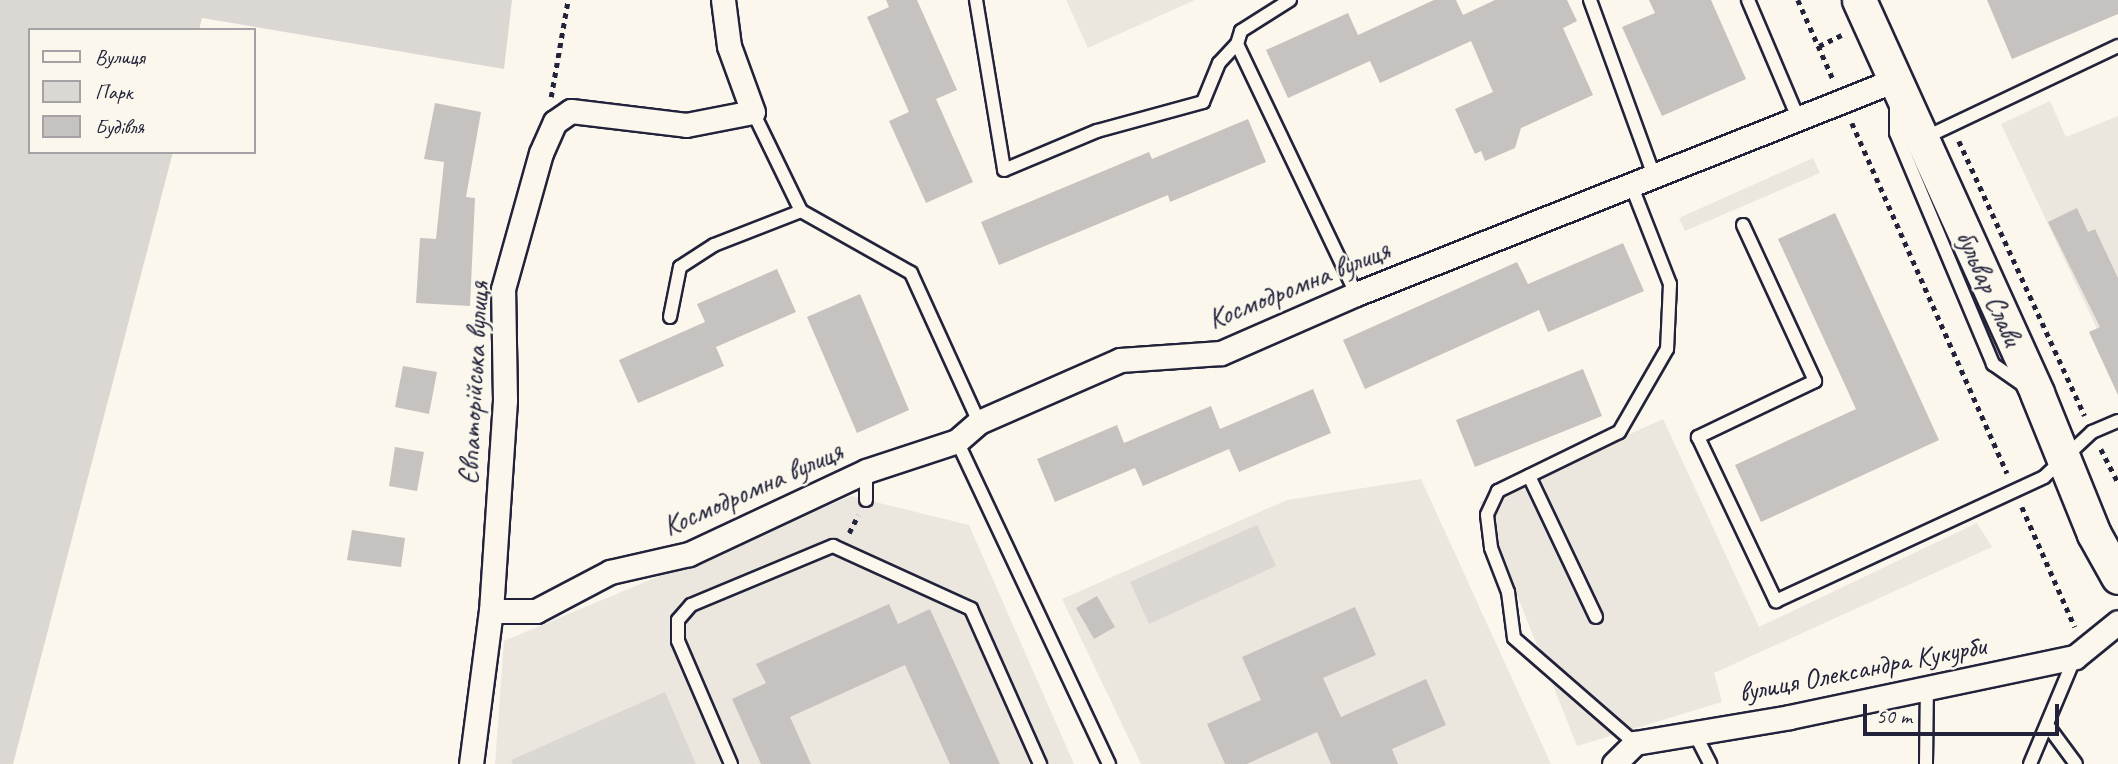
<!DOCTYPE html>
<html>
<head>
<meta charset="utf-8">
<style>
  body { margin:0 }
  #map { position:relative; width:2118px; height:764px; overflow:hidden; background:#fbf7ec; font-family:Caveat,sans-serif }
  div>[style] { position:absolute }
  .built>* { inset:0; background:#ebe7df }
  .green>* { inset:0; background:#dbd8d3 }
  .building>* { inset:0; background:#c6c2c0 }
  .path>* { height:4.5px; margin-top:-2.25px; transform-origin:0; background:repeating-linear-gradient(90deg,#22223b 0 5px,transparent 0 10px) }
  .roads { filter:drop-shadow(2px 0 #22223b) drop-shadow(-2px 0 #22223b) drop-shadow(0 2px #22223b) drop-shadow(0 -2px #22223b) }
  .lane>* { height:12px; margin:-6px; padding:0 6px; transform-origin:6px; border-radius:6px; background:#fbf7ec }
  .street>* { height:23px; margin:-11.5px; padding:0 11.5px; transform-origin:11.5px; border-radius:11.5px; background:#fbf7ec }
  .secondary>* { height:33px; margin:-16.5px; padding:0 16.5px; transform-origin:16.5px; border-radius:16.5px; background:#fbf7ec }
  span { translate:-50% -50%; white-space:nowrap; text-align:center; line-height:1.15; -webkit-text-stroke:5px #fbf7ec; paint-order:stroke }
  .street-label { font-size:28px; color:#22223b }
  .legend { position:absolute; left:28px; top:28px; width:228px; height:126px; box-sizing:border-box; background:#fbf7ec; border:2px solid #a4a2a5; margin:0; padding:9px 12px; list-style:none; font-size:21px; color:#22223b }
  .legend li { display:flex; align-items:center; gap:14px; height:35px }
  .legend b { width:35px; border:2px solid #a4a2a5 }
  .scale { position:absolute; left:1863px; top:704px; width:196px; height:32px; box-sizing:border-box; border:4px solid #22223b; border-top:0; padding-left:9px; font-size:21px; line-height:24px; white-space:nowrap; color:#22223b; -webkit-text-stroke:5px #fbf7ec; paint-order:stroke }
</style>
</head>
<body>
<div id="map">
  <div class="built">
    <i style="clip-path:polygon(1066px 0,1195px 0,1088px 48px)"></i>
    <i style="clip-path:polygon(2050px 101px,2066px 137px,2118px 116px,2118px 319px,2097px 329px,2001px 124px)"></i>
    <i style="clip-path:polygon(1813px 158px,1820px 173px,1685px 231px,1679px 218px)"></i>
    <i style="clip-path:polygon(1663px 419px,1759px 627px,1977px 523px,1992px 547px,1714px 673px,1722px 702px,1577px 746px,1480px 502px)"></i>
    <i style="clip-path:polygon(1421px 479px,1551px 764px,1141px 764px,1062px 599px,1287px 500px)"></i>
    <i style="clip-path:polygon(851px 496px,969px 525px,1074px 764px,495px 764px,504px 641px)"></i>
  </div>
  <div class="green">
    <i style="clip-path:polygon(0 0,512px 0,504px 69px,202px 18px,199px 30px,30px 30px,30px 152px,173px 152px,13px 764px,0 764px)"></i>
    <i style="clip-path:polygon(1257px 525px,1276px 566px,1149px 624px,1130px 582px)"></i>
    <i style="clip-path:polygon(665px 692px,696px 764px,513px 764px,511px 760px)"></i>
  </div>
  <div class="building">
    <i style="clip-path:polygon(886px 0,917px 0,957px 90px,936px 99px,973px 182px,926px 203px,889px 121px,909px 112px,867px 17px,889px 7px)"></i>
    <i style="clip-path:polygon(1434px 0,1456px 0,1463px 15px,1495px 0,1567px 0,1577px 21px,1563px 28px,1593px 95px,1521px 128px,1515px 148px,1485px 161px,1481px 151px,1475px 154px,1455px 109px,1493px 92px,1471px 41px,1380px 83px,1370px 61px,1288px 98px,1266px 50px,1348px 13px,1358px 35px)"></i>
    <i style="clip-path:polygon(1649px 0,1711px 0,1746px 79px,1662px 116px,1622px 27px,1655px 13px)"></i>
    <i style="clip-path:polygon(1987px 0,2118px 0,2118px 14px,2012px 59px)"></i>
    <i style="clip-path:polygon(435px 103px,481px 112px,466px 197px,475px 198px,470px 306px,416px 303px,420px 238px,436px 239px,444px 162px,424px 159px)"></i>
    <i style="clip-path:polygon(1248px 119px,1266px 162px,1170px 202px,1168px 195px,999px 265px,981px 222px,1149px 152px,1152px 159px)"></i>
    <i style="clip-path:polygon(2077px 208px,2088px 232px,2095px 229px,2118px 278px,2118px 395px,2089px 332px,2100px 327px,2048px 222px)"></i>
    <i style="clip-path:polygon(1835px 213px,1939px 440px,1761px 522px,1735px 465px,1856px 409px,1778px 239px)"></i>
    <i style="clip-path:polygon(1623px 243px,1644px 291px,1548px 332px,1539px 310px,1365px 389px,1343px 340px,1517px 262px,1528px 284px)"></i>
    <i style="clip-path:polygon(777px 269px,796px 312px,716px 347px,724px 366px,638px 403px,619px 360px,705px 322px,697px 304px)"></i>
    <i style="clip-path:polygon(860px 294px,909px 410px,857px 433px,807px 317px)"></i>
    <i style="clip-path:polygon(403px 366px,437px 372px,429px 414px,395px 407px)"></i>
    <i style="clip-path:polygon(1583px 369px,1602px 416px,1475px 467px,1456px 420px)"></i>
    <i style="clip-path:polygon(1313px 389px,1331px 433px,1239px 472px,1229px 449px,1143px 486px,1135px 468px,1055px 502px,1037px 459px,1117px 425px,1124px 443px,1211px 406px,1220px 429px)"></i>
    <i style="clip-path:polygon(395px 447px,424px 452px,417px 491px,389px 486px)"></i>
    <i style="clip-path:polygon(352px 530px,405px 538px,401px 567px,347px 560px)"></i>
    <i style="clip-path:polygon(1097px 596px,1115px 627px,1094px 639px,1076px 608px)"></i>
    <i style="clip-path:polygon(889px 604px,898px 624px,930px 609px,1000px 764px,950px 764px,905px 665px,790px 717px,811px 764px,761px 764px,732px 699px,766px 683px,756px 664px)"></i>
    <i style="clip-path:polygon(1355px 607px,1376px 655px,1323px 678px,1341px 717px,1426px 679px,1446px 725px,1392px 749px,1398px 764px,1331px 764px,1317px 732px,1247px 764px,1225px 764px,1207px 724px,1261px 700px,1242px 657px)"></i>
  </div>
  <div class="path">
    <i style="left:1798px;top:0;width:86px;rotate:66.1deg"></i>
    <i style="left:1819px;top:46px;width:25px;rotate:-26deg"></i>
    <i style="left:551px;top:97px;width:98px;rotate:-80.1deg"></i>
    <i style="left:1852px;top:123px;width:383px;rotate:66.1deg"></i>
    <i style="left:1959px;top:141px;width:302px;rotate:65.4deg"></i>
    <i style="left:2101px;top:449px;width:38px;rotate:63deg"></i>
    <i style="left:2022px;top:507px;width:131px;rotate:66.2deg"></i>
    <i style="left:849px;top:533px;width:20px;rotate:-63deg"></i>
  </div>
  <div class="roads">
    <div class="lane">
      <i style="left:976px;top:0;width:172px;rotate:80.6deg"></i>
      <i style="left:1004px;top:170px;width:101px;rotate:-22.8deg"></i>
      <i style="left:1097px;top:131px;width:110px;rotate:-15.3deg"></i>
      <i style="left:1203px;top:102px;width:42px;rotate:-67.7deg"></i>
      <i style="left:1219px;top:63px;width:26px;rotate:-47deg"></i>
      <i style="left:1290px;top:0;width:58px;rotate:147.7deg"></i>
      <i style="left:1241px;top:31px;width:14px;rotate:107deg"></i>
      <i style="left:1237px;top:44px;width:277px;rotate:64.5deg"></i>
      <i style="left:1590px;top:0;width:190px;rotate:70deg"></i>
      <i style="left:1748px;top:0;width:130px;rotate:67deg"></i>
      <i style="left:1896px;top:105px;width:28px;rotate:90deg"></i>
      <i style="left:1896px;top:133px;width:251px;rotate:67.2deg"></i>
      <i style="left:1993px;top:364px;width:39px;rotate:35deg"></i>
      <i style="left:753px;top:112px;width:110px;rotate:64.1deg"></i>
      <i style="left:801px;top:211px;width:126px;rotate:29.4deg"></i>
      <i style="left:911px;top:273px;width:164px;rotate:65.5deg"></i>
      <i style="left:1922px;top:139px;width:217px;rotate:-25.4deg"></i>
      <i style="left:1632px;top:187px;width:104px;rotate:68.6deg"></i>
      <i style="left:1670px;top:284px;width:65px;rotate:92.6deg"></i>
      <i style="left:1667px;top:349px;width:96px;rotate:120deg"></i>
      <i style="left:1619px;top:432px;width:135px;rotate:154deg"></i>
      <i style="left:1498px;top:491px;width:26px;rotate:115deg"></i>
      <i style="left:1487px;top:515px;width:33px;rotate:83deg"></i>
      <i style="left:1491px;top:548px;width:47px;rotate:68.9deg"></i>
      <i style="left:1508px;top:592px;width:46px;rotate:82.6deg"></i>
      <i style="left:1514px;top:638px;width:160px;rotate:41deg"></i>
      <i style="left:1743px;top:225px;width:172px;rotate:65.2deg"></i>
      <i style="left:1815px;top:381px;width:130px;rotate:154.4deg"></i>
      <i style="left:1698px;top:437px;width:182px;rotate:64.6deg"></i>
      <i style="left:1776px;top:601px;width:295px;rotate:-24.8deg"></i>
      <i style="left:2044px;top:477px;width:66px;rotate:-43.2deg"></i>
      <i style="left:2092px;top:432px;width:28px;rotate:-23deg"></i>
      <i style="left:670px;top:317px;width:51px;rotate:-78.7deg"></i>
      <i style="left:680px;top:267px;width:40px;rotate:-32.9deg"></i>
      <i style="left:714px;top:245px;width:93px;rotate:-21.3deg"></i>
      <i style="left:957px;top:441px;width:357px;rotate:64.8deg"></i>
      <i style="left:1529px;top:476px;width:156px;rotate:64.6deg"></i>
      <i style="left:866px;top:500px;width:29px;rotate:-90deg"></i>
      <i style="left:2048px;top:726px;width:47px;rotate:53.6deg"></i>
      <i style="left:1694px;top:732px;width:36px;rotate:63deg"></i>
      <i style="left:731px;top:764px;width:134px;rotate:-113.3deg"></i>
      <i style="left:678px;top:641px;width:21px;rotate:-90deg"></i>
      <i style="left:678px;top:620px;width:20px;rotate:-49deg"></i>
      <i style="left:691px;top:605px;width:154px;rotate:-22.6deg"></i>
      <i style="left:833px;top:546px;width:152px;rotate:24.5deg"></i>
      <i style="left:971px;top:609px;width:170px;rotate:66deg"></i>
      <i style="left:1926px;top:764px;width:78px;rotate:-89.3deg"></i>
      <i style="left:2030px;top:764px;width:116px;rotate:-67.2deg"></i>
    </div>
    <div class="street">
      <i style="left:491px;top:611px;width:45px"></i>
      <i style="left:536px;top:611px;width:84px;rotate:-27.8deg"></i>
      <i style="left:610px;top:572px;width:81px;rotate:-12.8deg"></i>
      <i style="left:689px;top:554px;width:195px;rotate:-25.1deg"></i>
      <i style="left:866px;top:471px;width:96px;rotate:-18.2deg"></i>
      <i style="left:957px;top:441px;width:29px;rotate:-41deg"></i>
      <i style="left:979px;top:422px;width:154px;rotate:-23.7deg"></i>
      <i style="left:1120px;top:360px;width:101px;rotate:-4deg"></i>
      <i style="left:1221px;top:353px;width:147px;rotate:-23.6deg"></i>
      <i style="left:1356px;top:294px;width:580px;rotate:-21.65deg"></i>
      <i style="left:471px;top:764px;width:154px;rotate:-82.6deg"></i>
      <i style="left:491px;top:611px;width:211px;rotate:-86.2deg"></i>
      <i style="left:505px;top:400px;width:111px;rotate:-91deg"></i>
      <i style="left:503px;top:289px;width:141px;rotate:-74.4deg"></i>
      <i style="left:541px;top:153px;width:34px;rotate:-66deg"></i>
      <i style="left:555px;top:122px;width:19px;rotate:-35deg"></i>
      <i style="left:571px;top:111px;width:116px;rotate:6.9deg"></i>
      <i style="left:686px;top:125px;width:68px;rotate:-11deg"></i>
      <i style="left:753px;top:112px;width:70px;rotate:-110deg"></i>
      <i style="left:729px;top:46px;width:46px;rotate:-97.4deg"></i>
      <i style="left:1614px;top:764px;width:30px;rotate:-45deg"></i>
      <i style="left:1635px;top:743px;width:157px;rotate:-9.5deg"></i>
      <i style="left:1790px;top:717px;width:291px;rotate:-11.9deg"></i>
      <i style="left:2075px;top:657px;width:55px;rotate:-39.1deg"></i>
    </div>
    <div class="secondary">
      <i style="left:1859px;top:0;width:431px;rotate:65.6deg"></i>
      <i style="left:2037px;top:393px;width:152px;rotate:68deg"></i>
      <i style="left:2094px;top:534px;width:49px;rotate:60.8deg"></i>
    </div>
  </div>
  <div class="street-label">
    <span style="left:1299px;top:285px;rotate:-22deg">Космодромна вулиця</span>
    <span style="left:1989px;top:288px;rotate:66deg">бульвар Слави</span>
    <span style="left:474px;top:383px;rotate:-87deg">Євпаторійська вулиця</span>
    <span style="left:753px;top:489px;rotate:-24deg">Космодромна вулиця</span>
    <span style="left:1862px;top:669px;rotate:-11deg">вулиця Олександра Кукурби</span>
  </div>
  <ul class="legend">
  <li><b style="height:9px;background:#fbf7ec"></b>Вулиця</li>
  <li><b style="height:19px;background:#dbd8d3"></b>Парк</li>
  <li><b style="height:19px;background:#c6c2c0"></b>Будівля</li>
  </ul>
  <div class="scale">50 m</div>
</div>
</body>
</html>
